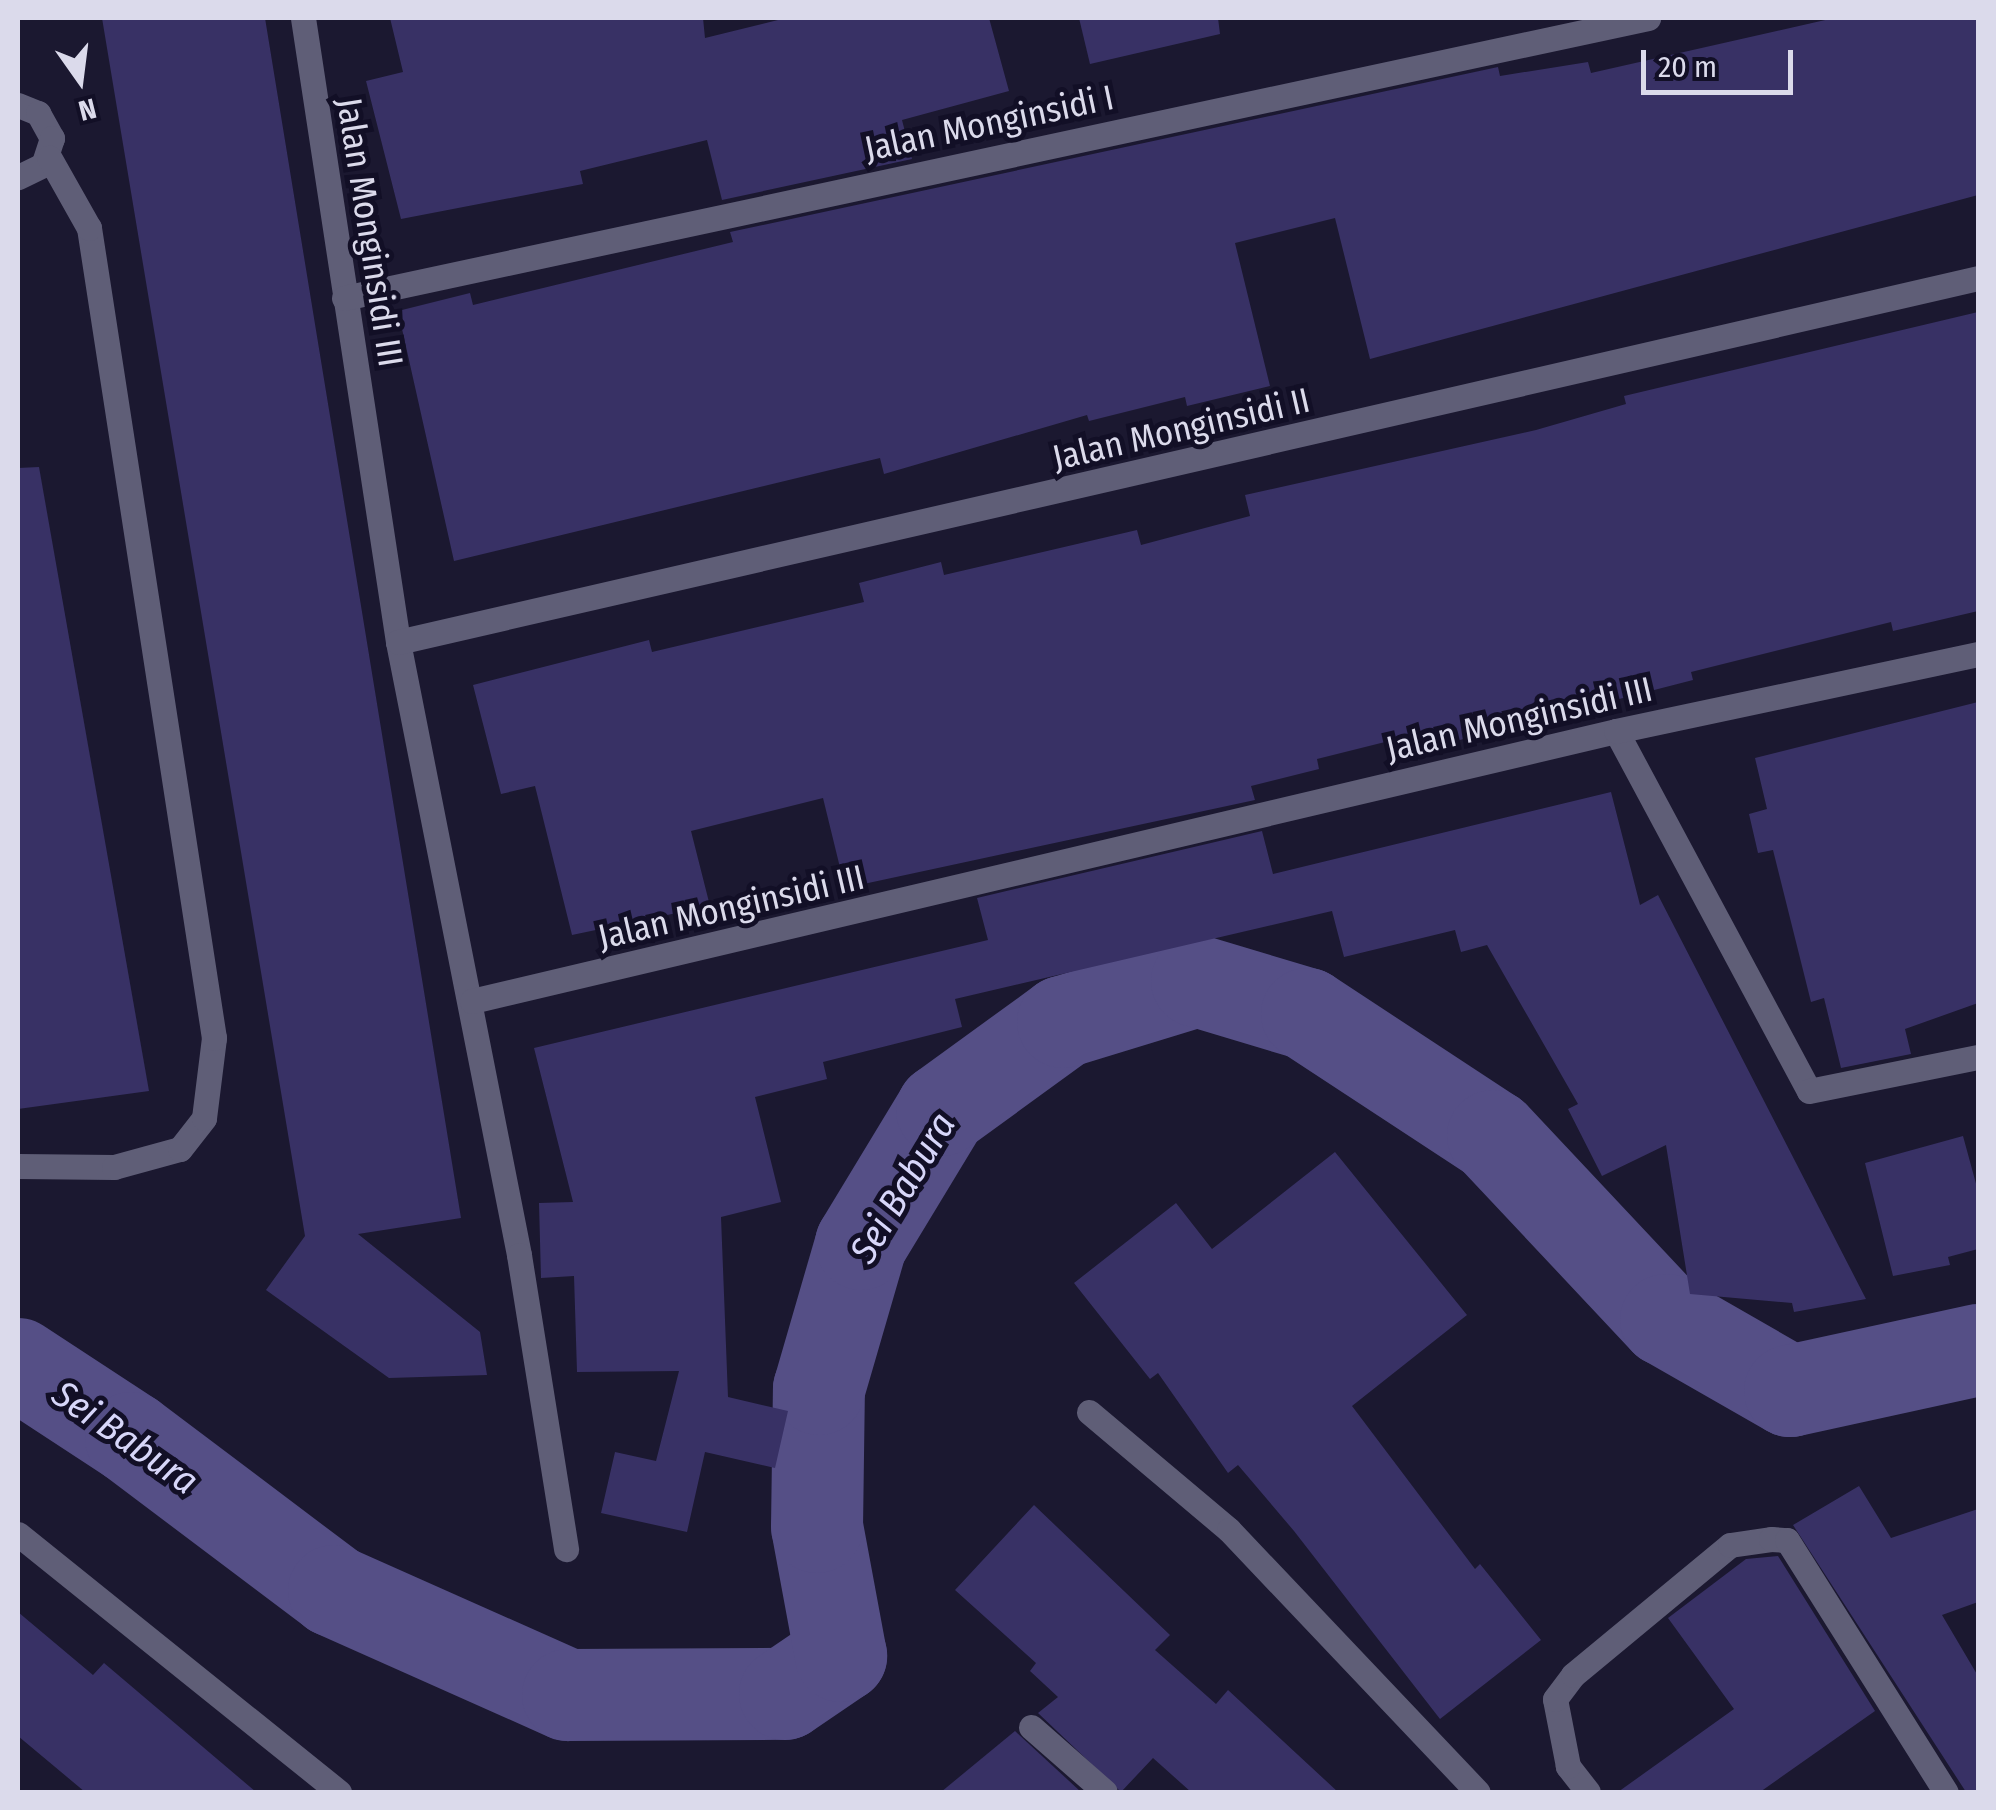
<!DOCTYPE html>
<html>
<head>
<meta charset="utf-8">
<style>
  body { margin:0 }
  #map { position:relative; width:1996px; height:1810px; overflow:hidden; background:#1b1830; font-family:"Fira Sans Condensed",sans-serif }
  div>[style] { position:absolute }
  .river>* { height:92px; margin:-46px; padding:0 46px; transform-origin:46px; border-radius:46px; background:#554f86 }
  .building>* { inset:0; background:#383165 }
  .minor>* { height:25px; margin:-12.5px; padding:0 12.5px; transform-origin:12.5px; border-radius:12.5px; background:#5f5e77 }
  span { translate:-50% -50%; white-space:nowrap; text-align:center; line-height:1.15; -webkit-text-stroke:10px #120f26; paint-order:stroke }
  .street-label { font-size:35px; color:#dbdaeb }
  .water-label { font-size:38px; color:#d7d6f9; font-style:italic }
  .frame { position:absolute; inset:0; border:20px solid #dbdaeb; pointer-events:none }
  .north { position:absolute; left:30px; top:30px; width:100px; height:100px; -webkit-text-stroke:8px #120f26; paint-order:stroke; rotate:166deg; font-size:28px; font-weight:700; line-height:40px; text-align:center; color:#dbdaeb }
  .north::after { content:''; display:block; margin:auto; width:35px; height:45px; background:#dbdaeb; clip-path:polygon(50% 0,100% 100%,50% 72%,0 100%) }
  .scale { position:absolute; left:1641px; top:50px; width:152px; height:45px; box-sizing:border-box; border:5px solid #dbdaeb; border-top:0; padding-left:12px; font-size:30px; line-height:35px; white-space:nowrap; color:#dbdaeb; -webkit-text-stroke:8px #120f26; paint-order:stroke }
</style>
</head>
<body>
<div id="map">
  <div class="river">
    <i style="left:18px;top:1364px;width:135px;rotate:33.2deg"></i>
    <i style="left:131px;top:1438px;width:254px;rotate:37deg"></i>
    <i style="left:334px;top:1591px;width:256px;rotate:24deg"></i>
    <i style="left:568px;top:1695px;width:217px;rotate:-0.3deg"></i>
    <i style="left:785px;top:1694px;width:68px;rotate:-34.2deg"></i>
    <i style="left:841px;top:1656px;width:131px;rotate:-100.5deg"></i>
    <i style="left:817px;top:1527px;width:138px;rotate:-89.2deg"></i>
    <i style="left:819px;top:1389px;width:151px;rotate:-73.8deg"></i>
    <i style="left:861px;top:1244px;width:157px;rotate:-58.8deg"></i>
    <i style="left:942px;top:1110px;width:150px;rotate:-36deg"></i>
    <i style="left:1063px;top:1022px;width:140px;rotate:-17deg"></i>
    <i style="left:1197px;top:981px;width:115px;rotate:16.7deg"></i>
    <i style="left:1307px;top:1014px;width:222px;rotate:33.3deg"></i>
    <i style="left:1493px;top:1136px;width:253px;rotate:46.8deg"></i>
    <i style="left:1666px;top:1320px;width:143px;rotate:29.8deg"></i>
    <i style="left:1790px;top:1391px;width:192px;rotate:-12.3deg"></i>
  </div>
  <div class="building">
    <i style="clip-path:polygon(102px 18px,265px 18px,461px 1218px,358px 1234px,480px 1332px,487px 1375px,389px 1378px,266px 1290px,305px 1236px)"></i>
    <i style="clip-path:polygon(390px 18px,703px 18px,705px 38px,786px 18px,989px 18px,1009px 91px,902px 120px,912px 159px,722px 200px,707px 140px,580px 171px,583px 184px,401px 219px,366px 81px,403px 72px)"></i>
    <i style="clip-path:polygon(1079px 18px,1218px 18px,1220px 34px,1090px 64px)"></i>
    <i style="clip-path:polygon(1834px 18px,1978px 18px,1978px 195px,1370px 359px,1335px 218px,1235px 243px,1270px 386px,1187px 406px,1185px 397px,1089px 421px,1087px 415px,884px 474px,880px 458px,454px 561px,398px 311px,470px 293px,473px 305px,733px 242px,730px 232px,1498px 67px,1500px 76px,1588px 62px,1591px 73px)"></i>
    <i style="clip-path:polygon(1978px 312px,1978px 611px,1893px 631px,1891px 622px,1691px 672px,1693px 680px,1413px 752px,1409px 736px,1317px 759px,1319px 769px,1251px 786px,1255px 800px,845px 888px,823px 798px,691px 831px,710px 906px,572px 935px,535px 786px,501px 794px,473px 685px,649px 640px,652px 652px,864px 602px,859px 583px,941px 562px,944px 575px,1137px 530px,1141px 545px,1250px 516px,1245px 495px,1536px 430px,1626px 404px,1624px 396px)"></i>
    <i style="clip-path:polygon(39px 467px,149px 1091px,18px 1109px,18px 468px)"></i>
    <i style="clip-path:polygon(1978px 702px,1978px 1003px,1905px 1029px,1911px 1054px,1841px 1068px,1824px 998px,1811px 1002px,1773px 850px,1758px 853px,1749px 814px,1767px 809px,1755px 758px)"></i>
    <i style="clip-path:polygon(1611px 792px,1640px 905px,1658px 895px,1866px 1299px,1794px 1312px,1792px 1303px,1690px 1294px,1666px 1145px,1602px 1176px,1568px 1109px,1578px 1104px,1487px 945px,1461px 952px,1455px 930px,1344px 957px,1332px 911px,955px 999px,962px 1027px,823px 1062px,827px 1079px,755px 1097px,781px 1202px,721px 1217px,728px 1397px,788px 1411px,775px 1468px,705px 1452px,687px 1532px,601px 1513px,615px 1452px,656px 1461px,679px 1371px,577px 1372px,574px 1276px,541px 1278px,539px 1203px,573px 1202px,534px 1048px,988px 940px,977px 898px,1262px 831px,1273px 874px)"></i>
    <i style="clip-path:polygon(1963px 1136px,1978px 1191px,1978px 1249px,1948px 1257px,1950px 1265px,1893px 1276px,1865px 1163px)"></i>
    <i style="clip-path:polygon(1335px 1152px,1467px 1315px,1352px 1406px,1475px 1569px,1480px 1564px,1541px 1640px,1440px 1719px,1294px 1531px,1238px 1465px,1228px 1473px,1158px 1373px,1150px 1379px,1074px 1283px,1176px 1203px,1212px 1249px)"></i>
    <i style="clip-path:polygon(1859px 1486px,1891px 1538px,1978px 1509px,1978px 1602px,1942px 1615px,1978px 1676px,1978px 1792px,1966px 1792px,1793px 1525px)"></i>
    <i style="clip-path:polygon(1034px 1505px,1170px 1635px,1155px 1650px,1216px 1704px,1228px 1690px,1338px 1792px,1191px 1792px,1153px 1758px,1121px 1792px,1038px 1713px,1058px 1697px,1030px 1671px,1036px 1663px,955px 1590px)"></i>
    <i style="clip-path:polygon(1778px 1556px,1875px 1711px,1760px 1792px,1618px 1792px,1734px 1709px,1668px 1618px,1746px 1559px)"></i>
    <i style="clip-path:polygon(18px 1612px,93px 1675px,104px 1663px,256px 1792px,85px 1792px,18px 1736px)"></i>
    <i style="clip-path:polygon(1015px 1731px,1081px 1792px,941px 1792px)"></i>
  </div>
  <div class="minor">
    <i style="left:303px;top:18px;width:631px;rotate:81.34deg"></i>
    <i style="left:398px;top:642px;width:625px;rotate:78.83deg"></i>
    <i style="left:519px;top:1255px;width:298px;rotate:80.9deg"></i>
    <i style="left:18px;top:105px;width:22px;rotate:22deg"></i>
    <i style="left:38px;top:113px;width:29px;rotate:61deg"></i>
    <i style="left:52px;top:138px;width:28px;rotate:108deg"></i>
    <i style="left:43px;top:165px;width:28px;rotate:154deg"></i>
    <i style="left:344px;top:298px;width:1334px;rotate:-12.12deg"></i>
    <i style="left:398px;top:642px;width:1621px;rotate:-12.97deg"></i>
    <i style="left:1616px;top:731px;width:408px;rotate:61.8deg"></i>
    <i style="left:1809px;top:1091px;width:172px;rotate:-11.4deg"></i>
    <i style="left:472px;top:1001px;width:1175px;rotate:-13.28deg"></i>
    <i style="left:1616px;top:731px;width:370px;rotate:-12deg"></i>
    <i style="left:18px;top:1166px;width:96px;rotate:0.6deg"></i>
    <i style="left:114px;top:1167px;width:68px;rotate:-15.3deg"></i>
    <i style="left:180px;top:1149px;width:39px;rotate:-52deg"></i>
    <i style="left:204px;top:1118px;width:81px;rotate:-82.9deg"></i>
    <i style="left:214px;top:1038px;width:820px;rotate:-98.77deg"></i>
    <i style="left:89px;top:228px;width:81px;rotate:-119.4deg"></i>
    <i style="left:1089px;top:1412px;width:183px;rotate:40.1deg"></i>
    <i style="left:1229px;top:1530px;width:361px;rotate:46.5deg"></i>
    <i style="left:18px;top:1534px;width:412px;rotate:38.8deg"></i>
    <i style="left:1031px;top:1727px;width:98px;rotate:41.3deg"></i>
    <i style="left:1588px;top:1792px;width:33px;rotate:-128deg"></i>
    <i style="left:1568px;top:1766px;width:68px;rotate:-101deg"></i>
    <i style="left:1555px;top:1699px;width:30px;rotate:-53deg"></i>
    <i style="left:1573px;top:1675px;width:204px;rotate:-39.6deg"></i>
    <i style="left:1730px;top:1545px;width:41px;rotate:-8.3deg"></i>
    <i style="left:1771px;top:1539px;width:16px;rotate:4deg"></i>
    <i style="left:1787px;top:1540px;width:298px;rotate:57.8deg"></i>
  </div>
  <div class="street-label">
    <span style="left:989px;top:123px;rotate:-12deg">Jalan Monginsidi I</span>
    <span style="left:370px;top:232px;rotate:81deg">Jalan Monginsidi III</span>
    <span style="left:1181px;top:429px;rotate:-13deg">Jalan Monginsidi II</span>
    <span style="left:1519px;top:719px;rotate:-13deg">Jalan Monginsidi III</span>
    <span style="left:731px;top:907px;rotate:-13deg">Jalan Monginsidi III</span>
  </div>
  <div class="water-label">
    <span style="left:903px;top:1188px;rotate:-59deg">Sei Babura</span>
    <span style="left:125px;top:1438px;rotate:35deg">Sei Babura</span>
  </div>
  <div class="frame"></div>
  <div class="north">N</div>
  <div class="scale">20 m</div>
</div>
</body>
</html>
